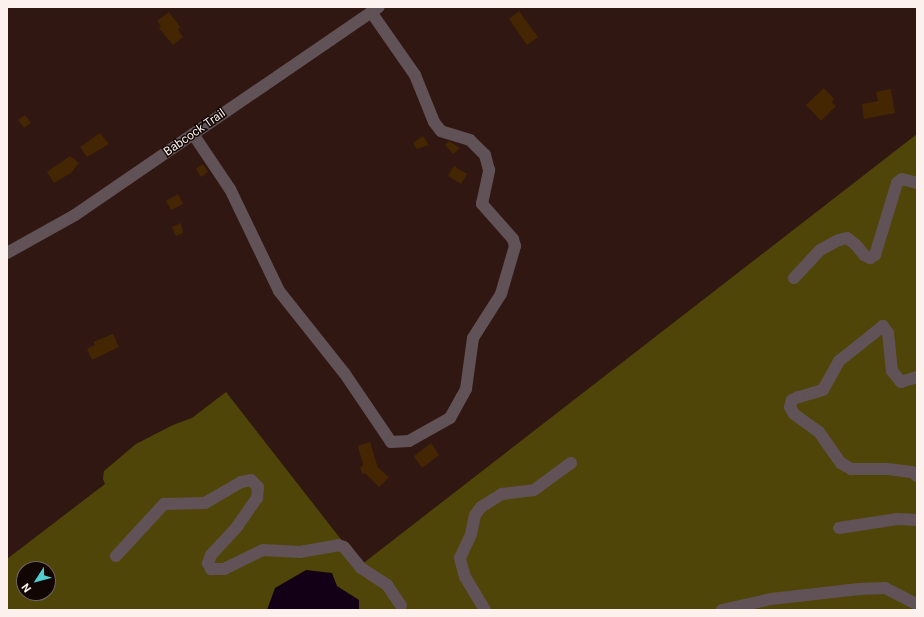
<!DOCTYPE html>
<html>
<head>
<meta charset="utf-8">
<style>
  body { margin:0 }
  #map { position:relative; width:924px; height:617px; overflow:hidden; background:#311712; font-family:Roboto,sans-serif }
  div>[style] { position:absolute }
  .green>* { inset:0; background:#504508 }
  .water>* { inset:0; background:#140016 }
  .building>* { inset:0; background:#442603 }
  .minor>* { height:12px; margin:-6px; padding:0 6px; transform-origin:6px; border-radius:6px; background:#605256 }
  span { translate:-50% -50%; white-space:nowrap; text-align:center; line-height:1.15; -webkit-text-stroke:3px #110604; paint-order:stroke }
  .street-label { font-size:12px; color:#fdf1ee }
  .frame { position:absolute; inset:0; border:8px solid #fdf1ee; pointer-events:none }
  .north { position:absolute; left:16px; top:561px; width:40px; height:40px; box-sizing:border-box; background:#110604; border:1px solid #6f6462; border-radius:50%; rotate:234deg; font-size:11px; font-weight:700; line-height:16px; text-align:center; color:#fdf1ee }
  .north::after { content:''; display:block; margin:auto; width:14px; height:18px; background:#52cdcf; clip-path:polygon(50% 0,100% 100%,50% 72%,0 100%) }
</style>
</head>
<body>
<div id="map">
  <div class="green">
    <i style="clip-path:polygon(evenodd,917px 134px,917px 610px,7px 610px,7px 559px,105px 484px,103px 479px,104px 471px,136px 444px,173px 425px,192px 418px,226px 392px,361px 565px,917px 134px,24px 569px,48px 569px,48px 593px,24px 593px,24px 569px)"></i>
  </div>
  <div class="water">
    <i style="clip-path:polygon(306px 570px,332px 573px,337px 586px,359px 600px,359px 610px,267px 610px,275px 588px)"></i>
  </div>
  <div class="building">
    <i style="clip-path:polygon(519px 11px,538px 37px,527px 45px,509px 19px)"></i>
    <i style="clip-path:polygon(169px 12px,180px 27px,178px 30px,183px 37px,173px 45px,159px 28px,161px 26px,157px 21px)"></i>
    <i style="clip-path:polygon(824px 88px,834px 99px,832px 102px,836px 106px,821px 121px,806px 105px)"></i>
    <i style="clip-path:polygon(891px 89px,895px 113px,864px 119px,862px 104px,878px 101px,876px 92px)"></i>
    <i style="clip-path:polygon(25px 115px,31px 123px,24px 128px,18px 120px)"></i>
    <i style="clip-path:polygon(100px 133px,109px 144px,87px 157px,80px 147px)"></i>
    <i style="clip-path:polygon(423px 136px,429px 145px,417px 149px,413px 143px)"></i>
    <i style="clip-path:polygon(449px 141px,460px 148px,453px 154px,445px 145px)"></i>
    <i style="clip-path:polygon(70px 156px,79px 163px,71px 173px,54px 183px,47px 172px)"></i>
    <i style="clip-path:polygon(203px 164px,208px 172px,201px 177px,196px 169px)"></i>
    <i style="clip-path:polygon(454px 166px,467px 174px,461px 184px,448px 176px)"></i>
    <i style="clip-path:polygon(178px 194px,183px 204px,171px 210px,166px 201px)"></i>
    <i style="clip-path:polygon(181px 223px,183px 233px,176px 236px,172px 227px)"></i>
    <i style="clip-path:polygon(113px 334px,119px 347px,92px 360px,87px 349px,95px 345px,93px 342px)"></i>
    <i style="clip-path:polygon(370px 442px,378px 468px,389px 477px,379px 487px,366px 474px,362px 473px,360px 468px,363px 465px,358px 446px)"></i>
    <i style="clip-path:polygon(431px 443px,439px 455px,422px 468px,414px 456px)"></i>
  </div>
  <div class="minor">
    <i style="left:193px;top:134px;width:66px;rotate:56.1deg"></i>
    <i style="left:230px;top:189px;width:113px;rotate:64.3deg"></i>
    <i style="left:279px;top:291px;width:106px;rotate:51.5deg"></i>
    <i style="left:345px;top:374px;width:82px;rotate:55.9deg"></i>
    <i style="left:391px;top:442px;width:18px;rotate:-3deg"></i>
    <i style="left:409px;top:441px;width:47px;rotate:-29.3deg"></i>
    <i style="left:450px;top:418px;width:33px;rotate:-61deg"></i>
    <i style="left:466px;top:389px;width:51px;rotate:-82.2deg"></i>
    <i style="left:473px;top:338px;width:52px;rotate:-57.5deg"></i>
    <i style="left:501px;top:294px;width:50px;rotate:-73.7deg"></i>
    <i style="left:515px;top:246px;width:7px;rotate:-106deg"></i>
    <i style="left:513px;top:239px;width:47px;rotate:-131.5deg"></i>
    <i style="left:482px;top:204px;width:35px;rotate:-78deg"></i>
    <i style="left:489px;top:170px;width:16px;rotate:-105deg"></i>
    <i style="left:485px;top:155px;width:21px;rotate:-135deg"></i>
    <i style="left:470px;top:140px;width:30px;rotate:-163deg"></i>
    <i style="left:441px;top:131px;width:11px;rotate:-128deg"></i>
    <i style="left:434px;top:122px;width:51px;rotate:-112deg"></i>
    <i style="left:415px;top:75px;width:77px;rotate:-124.9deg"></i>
    <i style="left:7px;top:253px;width:78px;rotate:-29.2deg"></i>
    <i style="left:75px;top:215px;width:368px;rotate:-34.4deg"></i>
    <i style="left:794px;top:278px;width:38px;rotate:-47deg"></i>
    <i style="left:820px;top:250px;width:21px;rotate:-28deg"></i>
    <i style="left:839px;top:240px;width:8px;rotate:-14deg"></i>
    <i style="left:847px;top:238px;width:11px;rotate:38deg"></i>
    <i style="left:856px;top:245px;width:13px;rotate:51deg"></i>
    <i style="left:864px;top:255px;width:7px;rotate:27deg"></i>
    <i style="left:870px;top:258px;width:6px;rotate:-31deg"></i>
    <i style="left:875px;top:255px;width:75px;rotate:-73deg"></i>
    <i style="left:897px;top:183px;width:6px;rotate:-39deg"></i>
    <i style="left:902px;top:179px;width:16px;rotate:15deg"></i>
    <i style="left:917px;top:377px;width:17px;rotate:163deg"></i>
    <i style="left:901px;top:382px;width:14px;rotate:-129deg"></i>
    <i style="left:892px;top:371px;width:38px;rotate:-96deg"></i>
    <i style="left:888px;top:333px;width:9px;rotate:-126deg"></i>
    <i style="left:883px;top:326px;width:56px;rotate:141.5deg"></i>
    <i style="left:839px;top:361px;width:33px;rotate:119deg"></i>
    <i style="left:823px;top:390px;width:26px;rotate:164deg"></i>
    <i style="left:798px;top:397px;width:7px;rotate:153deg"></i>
    <i style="left:792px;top:400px;width:7px;rotate:106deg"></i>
    <i style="left:790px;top:407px;width:8px;rotate:60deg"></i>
    <i style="left:794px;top:414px;width:31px;rotate:36deg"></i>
    <i style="left:819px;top:432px;width:38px;rotate:55deg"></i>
    <i style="left:841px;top:463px;width:12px;rotate:31deg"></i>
    <i style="left:851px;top:469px;width:36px"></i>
    <i style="left:887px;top:469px;width:25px;rotate:7deg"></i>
    <i style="left:912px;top:472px;width:6px;rotate:39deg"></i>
    <i style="left:839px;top:528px;width:59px;rotate:-8.8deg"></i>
    <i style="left:897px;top:519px;width:20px;rotate:3deg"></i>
    <i style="left:116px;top:556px;width:71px;rotate:-47.3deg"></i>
    <i style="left:164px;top:504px;width:41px;rotate:-1.4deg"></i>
    <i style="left:205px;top:503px;width:42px;rotate:-30.3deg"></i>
    <i style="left:241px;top:482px;width:10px;rotate:-11deg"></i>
    <i style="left:251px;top:480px;width:10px;rotate:45deg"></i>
    <i style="left:258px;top:487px;width:11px;rotate:95deg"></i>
    <i style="left:257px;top:498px;width:35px;rotate:125deg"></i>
    <i style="left:237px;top:527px;width:38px;rotate:133deg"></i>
    <i style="left:211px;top:555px;width:9px;rotate:111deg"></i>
    <i style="left:208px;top:563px;width:7px;rotate:63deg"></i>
    <i style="left:211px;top:569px;width:13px"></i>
    <i style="left:224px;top:569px;width:43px;rotate:-26deg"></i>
    <i style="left:263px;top:550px;width:37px;rotate:3deg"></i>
    <i style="left:300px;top:552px;width:39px;rotate:-10deg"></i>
    <i style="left:338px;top:545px;width:6px;rotate:18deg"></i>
    <i style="left:344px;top:547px;width:27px;rotate:51deg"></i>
    <i style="left:361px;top:568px;width:31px;rotate:33deg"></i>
    <i style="left:387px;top:585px;width:25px;rotate:56deg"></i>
    <i style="left:485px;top:610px;width:39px;rotate:-121deg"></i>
    <i style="left:465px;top:577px;width:20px;rotate:-105deg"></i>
    <i style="left:460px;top:558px;width:26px;rotate:-65deg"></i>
    <i style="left:471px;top:534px;width:19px;rotate:-78deg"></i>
    <i style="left:475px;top:515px;width:10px;rotate:-53deg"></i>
    <i style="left:481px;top:507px;width:25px;rotate:-32deg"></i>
    <i style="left:502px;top:494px;width:32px;rotate:-7deg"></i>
    <i style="left:534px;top:490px;width:46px;rotate:-36.1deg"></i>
    <i style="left:722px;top:610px;width:50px;rotate:-12.7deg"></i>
    <i style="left:771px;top:599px;width:89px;rotate:-6.5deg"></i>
    <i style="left:859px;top:589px;width:26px;rotate:-2deg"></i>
    <i style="left:885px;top:588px;width:36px;rotate:27deg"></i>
  </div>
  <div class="street-label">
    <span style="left:195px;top:133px;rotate:-35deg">Babcock Trail</span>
  </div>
  <div class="frame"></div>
  <div class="north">N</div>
</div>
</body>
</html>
